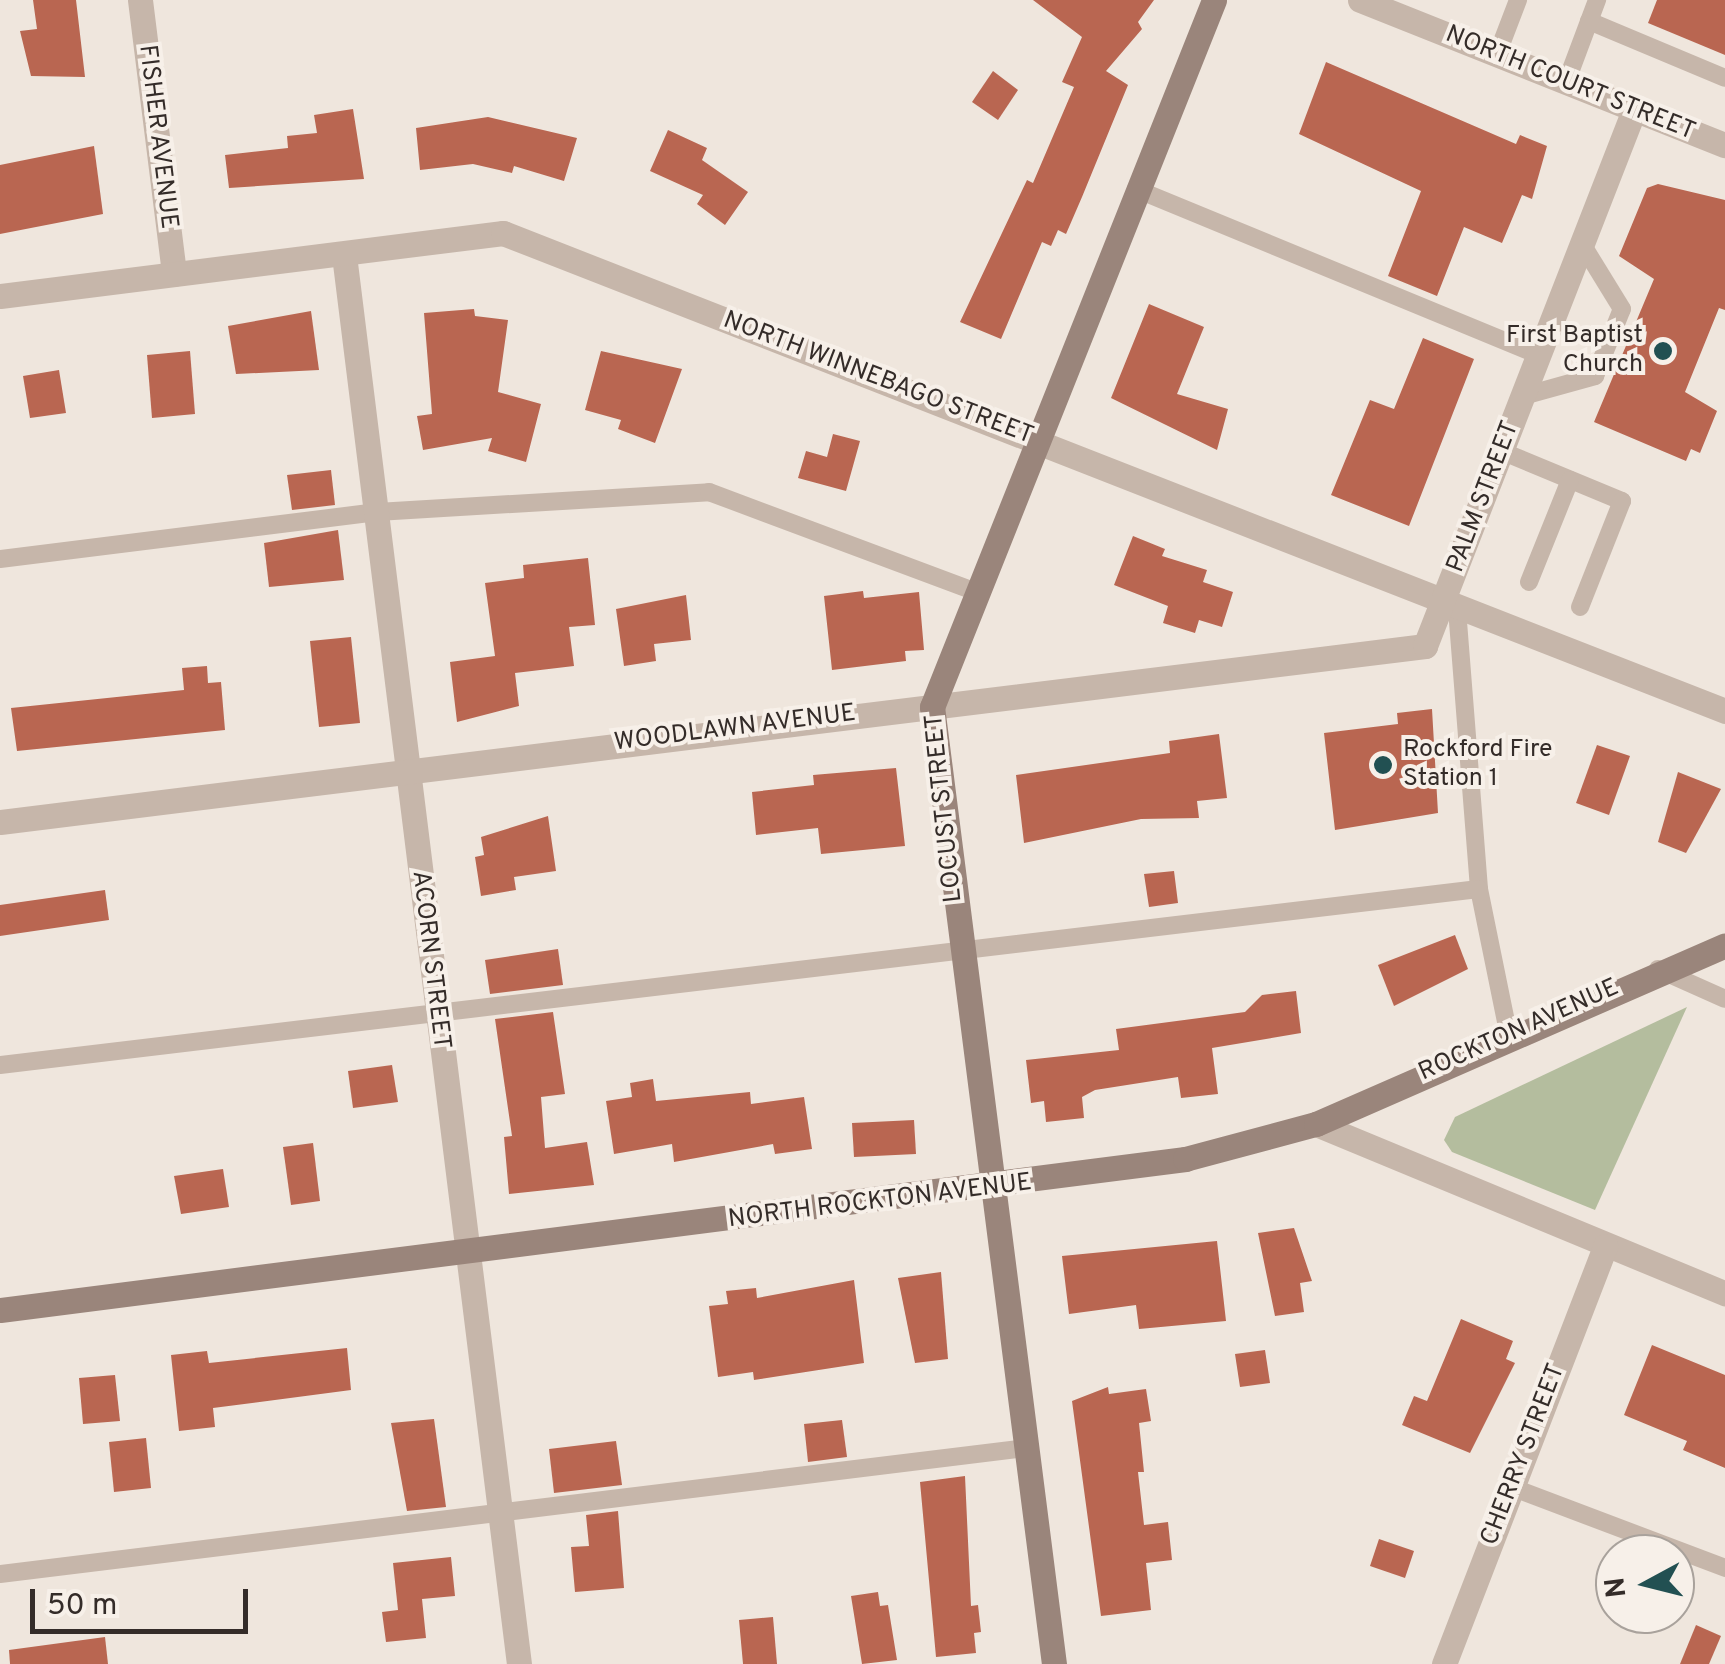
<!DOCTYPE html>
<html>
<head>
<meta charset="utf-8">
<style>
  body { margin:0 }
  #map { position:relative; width:1725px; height:1664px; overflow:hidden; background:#efe6dd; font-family:Overpass,sans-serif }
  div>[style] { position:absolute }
  .green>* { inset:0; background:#b4bd9e }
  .building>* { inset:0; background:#b96651 }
  .lane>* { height:18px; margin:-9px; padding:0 9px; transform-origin:9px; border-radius:9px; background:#c6b6aa }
  .street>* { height:25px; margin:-12.5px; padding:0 12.5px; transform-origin:12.5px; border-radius:12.5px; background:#c6b6aa }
  .secondary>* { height:25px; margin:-12.5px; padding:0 12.5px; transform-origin:12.5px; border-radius:12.5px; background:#9a857b }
  .dots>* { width:28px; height:28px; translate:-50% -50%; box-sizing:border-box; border:5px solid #f7f0e9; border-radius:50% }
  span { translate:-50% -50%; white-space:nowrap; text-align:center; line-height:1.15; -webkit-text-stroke:8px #f7f0e9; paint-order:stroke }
  .street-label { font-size:25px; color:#342c29 }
  .poi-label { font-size:25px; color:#342c29 }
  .right { translate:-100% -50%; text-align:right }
  .left { translate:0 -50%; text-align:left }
  .north { position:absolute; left:1595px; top:1534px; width:100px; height:100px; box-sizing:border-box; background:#f7f0e9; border:2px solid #a9a29c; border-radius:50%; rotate:263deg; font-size:28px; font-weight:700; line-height:40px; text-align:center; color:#342c29 }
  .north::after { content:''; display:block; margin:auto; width:35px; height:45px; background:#225052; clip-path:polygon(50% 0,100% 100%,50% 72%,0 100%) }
  .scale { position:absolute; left:30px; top:1589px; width:218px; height:45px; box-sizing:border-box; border:5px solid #342c29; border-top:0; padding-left:12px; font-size:30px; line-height:35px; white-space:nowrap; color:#342c29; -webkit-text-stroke:8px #f7f0e9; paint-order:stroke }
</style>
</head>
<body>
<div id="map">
  <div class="green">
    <i style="clip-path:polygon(1687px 1007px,1595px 1210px,1452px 1152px,1444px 1140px,1455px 1117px)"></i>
  </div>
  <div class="building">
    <i style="clip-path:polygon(33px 0,76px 0,85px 77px,31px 76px,20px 31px,37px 29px)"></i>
    <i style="clip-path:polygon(1033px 0,1154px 0,1138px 22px,1142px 29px,1106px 71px,1128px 85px,1082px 197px,1066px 234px,1058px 230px,1051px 246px,1042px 242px,1001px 339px,960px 322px,1027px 180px,1033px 183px,1074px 87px,1062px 82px,1082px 37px)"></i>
    <i style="clip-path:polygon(1657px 0,1725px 0,1725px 55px,1648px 23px)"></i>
    <i style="clip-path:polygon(1326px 62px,1516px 144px,1520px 135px,1547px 146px,1532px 199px,1522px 195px,1502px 243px,1464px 227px,1437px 296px,1388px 276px,1421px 191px,1299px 134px)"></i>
    <i style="clip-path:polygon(993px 71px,1018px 90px,998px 120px,972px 102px)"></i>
    <i style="clip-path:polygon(353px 109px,364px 179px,229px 188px,225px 155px,288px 148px,287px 136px,317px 133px,314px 115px)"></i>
    <i style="clip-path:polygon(488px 117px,577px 138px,564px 181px,514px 166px,512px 173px,473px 164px,420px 170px,416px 128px)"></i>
    <i style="clip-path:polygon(668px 130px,707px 148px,702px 160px,748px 192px,725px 225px,697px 204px,703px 195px,650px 171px)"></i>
    <i style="clip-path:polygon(94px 146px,103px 214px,0 234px,0 165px)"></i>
    <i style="clip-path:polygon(1658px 184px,1725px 200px,1725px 310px,1719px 308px,1685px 392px,1717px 411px,1700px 453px,1691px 449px,1686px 461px,1594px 422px,1654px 279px,1619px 256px,1647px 188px)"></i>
    <i style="clip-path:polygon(1149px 304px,1204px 327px,1177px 394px,1228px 409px,1217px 450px,1111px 398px)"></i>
    <i style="clip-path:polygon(474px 309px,475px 316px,508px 320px,498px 392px,541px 404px,526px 462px,488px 451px,492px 438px,423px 450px,417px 416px,432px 414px,424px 313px)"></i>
    <i style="clip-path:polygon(311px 311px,319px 370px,236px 374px,228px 326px)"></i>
    <i style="clip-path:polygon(1423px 338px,1474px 359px,1409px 526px,1331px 495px,1370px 400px,1394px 409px)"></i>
    <i style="clip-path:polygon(190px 351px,195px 414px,152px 418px,147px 355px)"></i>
    <i style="clip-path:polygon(601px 351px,682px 369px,655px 443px,618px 429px,621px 420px,585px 410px)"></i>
    <i style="clip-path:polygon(59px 370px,66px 413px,30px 418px,23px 376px)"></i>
    <i style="clip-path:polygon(833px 434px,860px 441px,846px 491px,798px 478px,806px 451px,827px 457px)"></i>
    <i style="clip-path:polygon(331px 470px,335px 505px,292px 510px,287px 475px)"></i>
    <i style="clip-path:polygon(338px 530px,344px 580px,269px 587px,264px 543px)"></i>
    <i style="clip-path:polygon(1133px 536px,1165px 549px,1162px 556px,1207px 570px,1203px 582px,1233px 592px,1222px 627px,1199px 620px,1195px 633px,1163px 623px,1168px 606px,1114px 585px)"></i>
    <i style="clip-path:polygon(588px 558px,595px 625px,569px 627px,574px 666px,515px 673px,519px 706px,457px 722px,450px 662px,495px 656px,485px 583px,524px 578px,523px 565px)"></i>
    <i style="clip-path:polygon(863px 591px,864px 598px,919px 592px,924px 650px,905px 651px,906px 661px,832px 670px,824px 596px)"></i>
    <i style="clip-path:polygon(686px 595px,691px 640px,654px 644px,656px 661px,624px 666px,616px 609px)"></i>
    <i style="clip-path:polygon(351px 637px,360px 723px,319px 727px,310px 641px)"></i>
    <i style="clip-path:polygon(207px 666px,208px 683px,221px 682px,225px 730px,17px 751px,11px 708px,184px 690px,182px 668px)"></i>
    <i style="clip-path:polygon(1432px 709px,1438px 813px,1335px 830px,1324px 733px,1398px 724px,1397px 713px)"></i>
    <i style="clip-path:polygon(1219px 734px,1227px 798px,1197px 801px,1199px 818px,1141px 819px,1024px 843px,1016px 775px,1170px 753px,1169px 741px)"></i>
    <i style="clip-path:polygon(1597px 745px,1630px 756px,1609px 815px,1576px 803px)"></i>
    <i style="clip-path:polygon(896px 768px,905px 846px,821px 854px,818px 828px,756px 835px,752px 792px,814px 785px,813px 775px)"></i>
    <i style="clip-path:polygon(1678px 772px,1721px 789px,1686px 853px,1658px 842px)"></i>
    <i style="clip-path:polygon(548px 816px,556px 871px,514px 877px,516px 890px,481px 896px,475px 857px,484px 855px,481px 837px)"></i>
    <i style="clip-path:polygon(1174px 871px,1178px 903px,1149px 907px,1144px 874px)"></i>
    <i style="clip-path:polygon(105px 890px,109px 920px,0 936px,0 905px)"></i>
    <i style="clip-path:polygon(1455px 935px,1468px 969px,1394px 1006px,1378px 965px)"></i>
    <i style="clip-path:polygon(558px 949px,563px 985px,490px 994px,485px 960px)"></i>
    <i style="clip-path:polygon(1296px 991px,1301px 1033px,1212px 1048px,1218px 1094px,1181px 1098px,1178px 1077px,1095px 1090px,1082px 1097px,1084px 1118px,1046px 1122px,1044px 1101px,1031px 1103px,1026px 1060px,1119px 1050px,1116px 1029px,1245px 1012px,1262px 995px)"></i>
    <i style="clip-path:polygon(553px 1012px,565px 1094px,541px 1097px,545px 1148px,587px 1142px,594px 1185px,509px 1194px,504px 1137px,512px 1136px,495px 1019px)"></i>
    <i style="clip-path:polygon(392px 1065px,398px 1102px,353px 1108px,348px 1071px)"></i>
    <i style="clip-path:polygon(653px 1079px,656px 1101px,750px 1092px,751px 1104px,804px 1097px,812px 1149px,775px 1154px,773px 1144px,674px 1162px,672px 1144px,614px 1154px,606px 1101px,632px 1097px,630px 1083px)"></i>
    <i style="clip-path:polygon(914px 1120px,916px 1154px,854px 1157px,852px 1123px)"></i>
    <i style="clip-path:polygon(313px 1143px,320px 1201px,291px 1205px,283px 1147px)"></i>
    <i style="clip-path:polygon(223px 1169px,229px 1207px,181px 1214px,174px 1176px)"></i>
    <i style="clip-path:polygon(1294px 1228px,1312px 1281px,1300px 1283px,1304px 1312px,1275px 1316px,1258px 1233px)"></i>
    <i style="clip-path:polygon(1217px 1241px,1226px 1321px,1139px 1329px,1136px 1305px,1069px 1314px,1062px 1256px)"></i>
    <i style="clip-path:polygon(941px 1272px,948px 1359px,915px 1363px,898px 1278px)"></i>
    <i style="clip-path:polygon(854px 1280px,864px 1363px,754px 1380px,753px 1372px,718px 1377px,709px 1306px,728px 1304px,726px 1291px,756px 1288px,757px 1298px)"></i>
    <i style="clip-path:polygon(1461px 1319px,1513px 1341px,1506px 1359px,1515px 1363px,1470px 1453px,1402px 1425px,1414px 1396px,1427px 1401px)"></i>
    <i style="clip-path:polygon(1652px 1345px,1725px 1375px,1725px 1468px,1683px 1450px,1687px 1441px,1624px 1415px)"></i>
    <i style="clip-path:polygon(347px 1348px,351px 1390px,213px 1408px,215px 1427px,179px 1431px,171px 1355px,207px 1351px,209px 1363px)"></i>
    <i style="clip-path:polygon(1265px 1350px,1270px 1383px,1240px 1387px,1235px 1354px)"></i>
    <i style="clip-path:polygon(115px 1375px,120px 1421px,83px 1424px,79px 1378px)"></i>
    <i style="clip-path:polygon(1108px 1387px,1109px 1394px,1146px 1389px,1151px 1421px,1139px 1423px,1144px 1472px,1138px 1472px,1144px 1525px,1168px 1522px,1172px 1560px,1146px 1563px,1151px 1610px,1101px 1616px,1072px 1401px)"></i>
    <i style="clip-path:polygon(434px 1419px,446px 1507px,407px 1511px,391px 1423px)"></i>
    <i style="clip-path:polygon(842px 1420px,847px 1457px,808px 1462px,804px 1424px)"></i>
    <i style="clip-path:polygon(146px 1438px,151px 1488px,114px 1492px,109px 1442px)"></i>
    <i style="clip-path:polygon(616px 1441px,622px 1485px,554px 1493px,549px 1449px)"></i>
    <i style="clip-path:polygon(965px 1476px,971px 1606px,978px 1605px,981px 1632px,974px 1633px,976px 1653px,936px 1657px,920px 1482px)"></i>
    <i style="clip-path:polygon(618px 1511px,624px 1588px,575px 1592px,571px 1547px,589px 1546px,586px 1515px)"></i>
    <i style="clip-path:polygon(1379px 1539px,1414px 1551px,1405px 1578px,1370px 1566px)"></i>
    <i style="clip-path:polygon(451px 1557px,455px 1596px,422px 1599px,426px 1638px,386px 1642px,382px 1612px,398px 1610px,393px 1563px)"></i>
    <i style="clip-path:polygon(878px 1592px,880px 1606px,888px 1605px,897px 1660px,862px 1664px,851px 1596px)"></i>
    <i style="clip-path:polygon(773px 1617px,777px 1664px,743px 1664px,739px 1620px)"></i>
    <i style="clip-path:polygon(1696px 1625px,1721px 1636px,1709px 1664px,1680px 1664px)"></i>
    <i style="clip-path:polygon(105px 1637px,108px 1664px,10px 1664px,9px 1650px)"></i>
  </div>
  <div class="lane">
    <i style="left:1589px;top:21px;width:147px;rotate:22.7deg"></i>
    <i style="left:1497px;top:55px;width:59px;rotate:-69.1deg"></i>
    <i style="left:1566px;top:83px;width:89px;rotate:-69.5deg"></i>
    <i style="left:1136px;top:189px;width:436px;rotate:22.4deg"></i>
    <i style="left:1523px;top:396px;width:75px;rotate:-15.5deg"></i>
    <i style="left:1595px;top:376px;width:72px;rotate:-68.1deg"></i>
    <i style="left:1622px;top:309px;width:76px;rotate:-121.6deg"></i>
    <i style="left:1501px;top:451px;width:131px;rotate:22.5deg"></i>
    <i style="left:1622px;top:501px;width:114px;rotate:111.6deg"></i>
    <i style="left:0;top:559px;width:380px;rotate:-7.1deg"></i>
    <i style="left:377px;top:512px;width:333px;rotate:-3.4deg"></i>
    <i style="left:709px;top:492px;width:283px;rotate:20.5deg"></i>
    <i style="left:1529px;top:582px;width:110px;rotate:-68.1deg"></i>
    <i style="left:1457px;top:609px;width:281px;rotate:85.5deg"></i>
    <i style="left:1658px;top:969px;width:73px;rotate:24.1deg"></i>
    <i style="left:0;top:1065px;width:1489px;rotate:-6.79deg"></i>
    <i style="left:1479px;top:889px;width:150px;rotate:78.5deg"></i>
    <i style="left:1511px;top:1487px;width:229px;rotate:20.7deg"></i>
    <i style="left:0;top:1574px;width:1034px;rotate:-7deg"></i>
  </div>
  <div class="street">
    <i style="left:140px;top:0;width:276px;rotate:82.9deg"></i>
    <i style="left:1360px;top:0;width:393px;rotate:21.7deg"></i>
    <i style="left:344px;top:255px;width:1420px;rotate:82.92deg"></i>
    <i style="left:0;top:296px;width:507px;rotate:-7.14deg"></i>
    <i style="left:503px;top:233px;width:1312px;rotate:21.36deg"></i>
    <i style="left:0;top:822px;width:1436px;rotate:-7.04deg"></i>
    <i style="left:1425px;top:646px;width:575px;rotate:-68.7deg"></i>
    <i style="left:1316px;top:1124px;width:443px;rotate:22.5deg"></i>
    <i style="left:1444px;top:1664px;width:448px;rotate:-68.9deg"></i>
  </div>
  <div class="secondary">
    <i style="left:0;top:1310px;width:1195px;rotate:-7.26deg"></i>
    <i style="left:1185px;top:1159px;width:136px;rotate:-15deg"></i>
    <i style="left:1316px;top:1124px;width:446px;rotate:-23.6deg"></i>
    <i style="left:1054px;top:1664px;width:965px;rotate:-97.26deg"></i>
    <i style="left:932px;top:707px;width:761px;rotate:-68.25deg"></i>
  </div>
  <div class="dots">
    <i style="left:1663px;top:351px;background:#225052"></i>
    <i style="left:1383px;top:765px;background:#225052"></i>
  </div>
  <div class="street-label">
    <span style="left:1570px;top:84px;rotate:22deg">NORTH COURT STREET</span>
    <span style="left:157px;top:137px;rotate:83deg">FISHER AVENUE</span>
    <span style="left:878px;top:379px;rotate:21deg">NORTH WINNEBAGO STREET</span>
    <span style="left:1484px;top:497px;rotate:-69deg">PALM STREET</span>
    <span style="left:735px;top:729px;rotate:-7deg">WOODLAWN AVENUE</span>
    <span style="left:945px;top:808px;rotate:-96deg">LOCUST STREET</span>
    <span style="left:430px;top:960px;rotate:83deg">ACORN STREET</span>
    <span style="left:1519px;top:1031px;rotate:-24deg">ROCKTON AVENUE</span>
    <span style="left:880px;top:1202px;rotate:-7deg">NORTH ROCKTON AVENUE</span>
    <span style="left:1524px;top:1455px;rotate:-69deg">CHERRY STREET</span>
  </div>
  <div class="poi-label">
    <span class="right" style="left:1643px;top:351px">First Baptist<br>Church</span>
    <span class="left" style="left:1403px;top:765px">Rockford Fire<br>Station 1</span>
  </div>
  <div class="north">N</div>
  <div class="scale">50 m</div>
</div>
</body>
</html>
